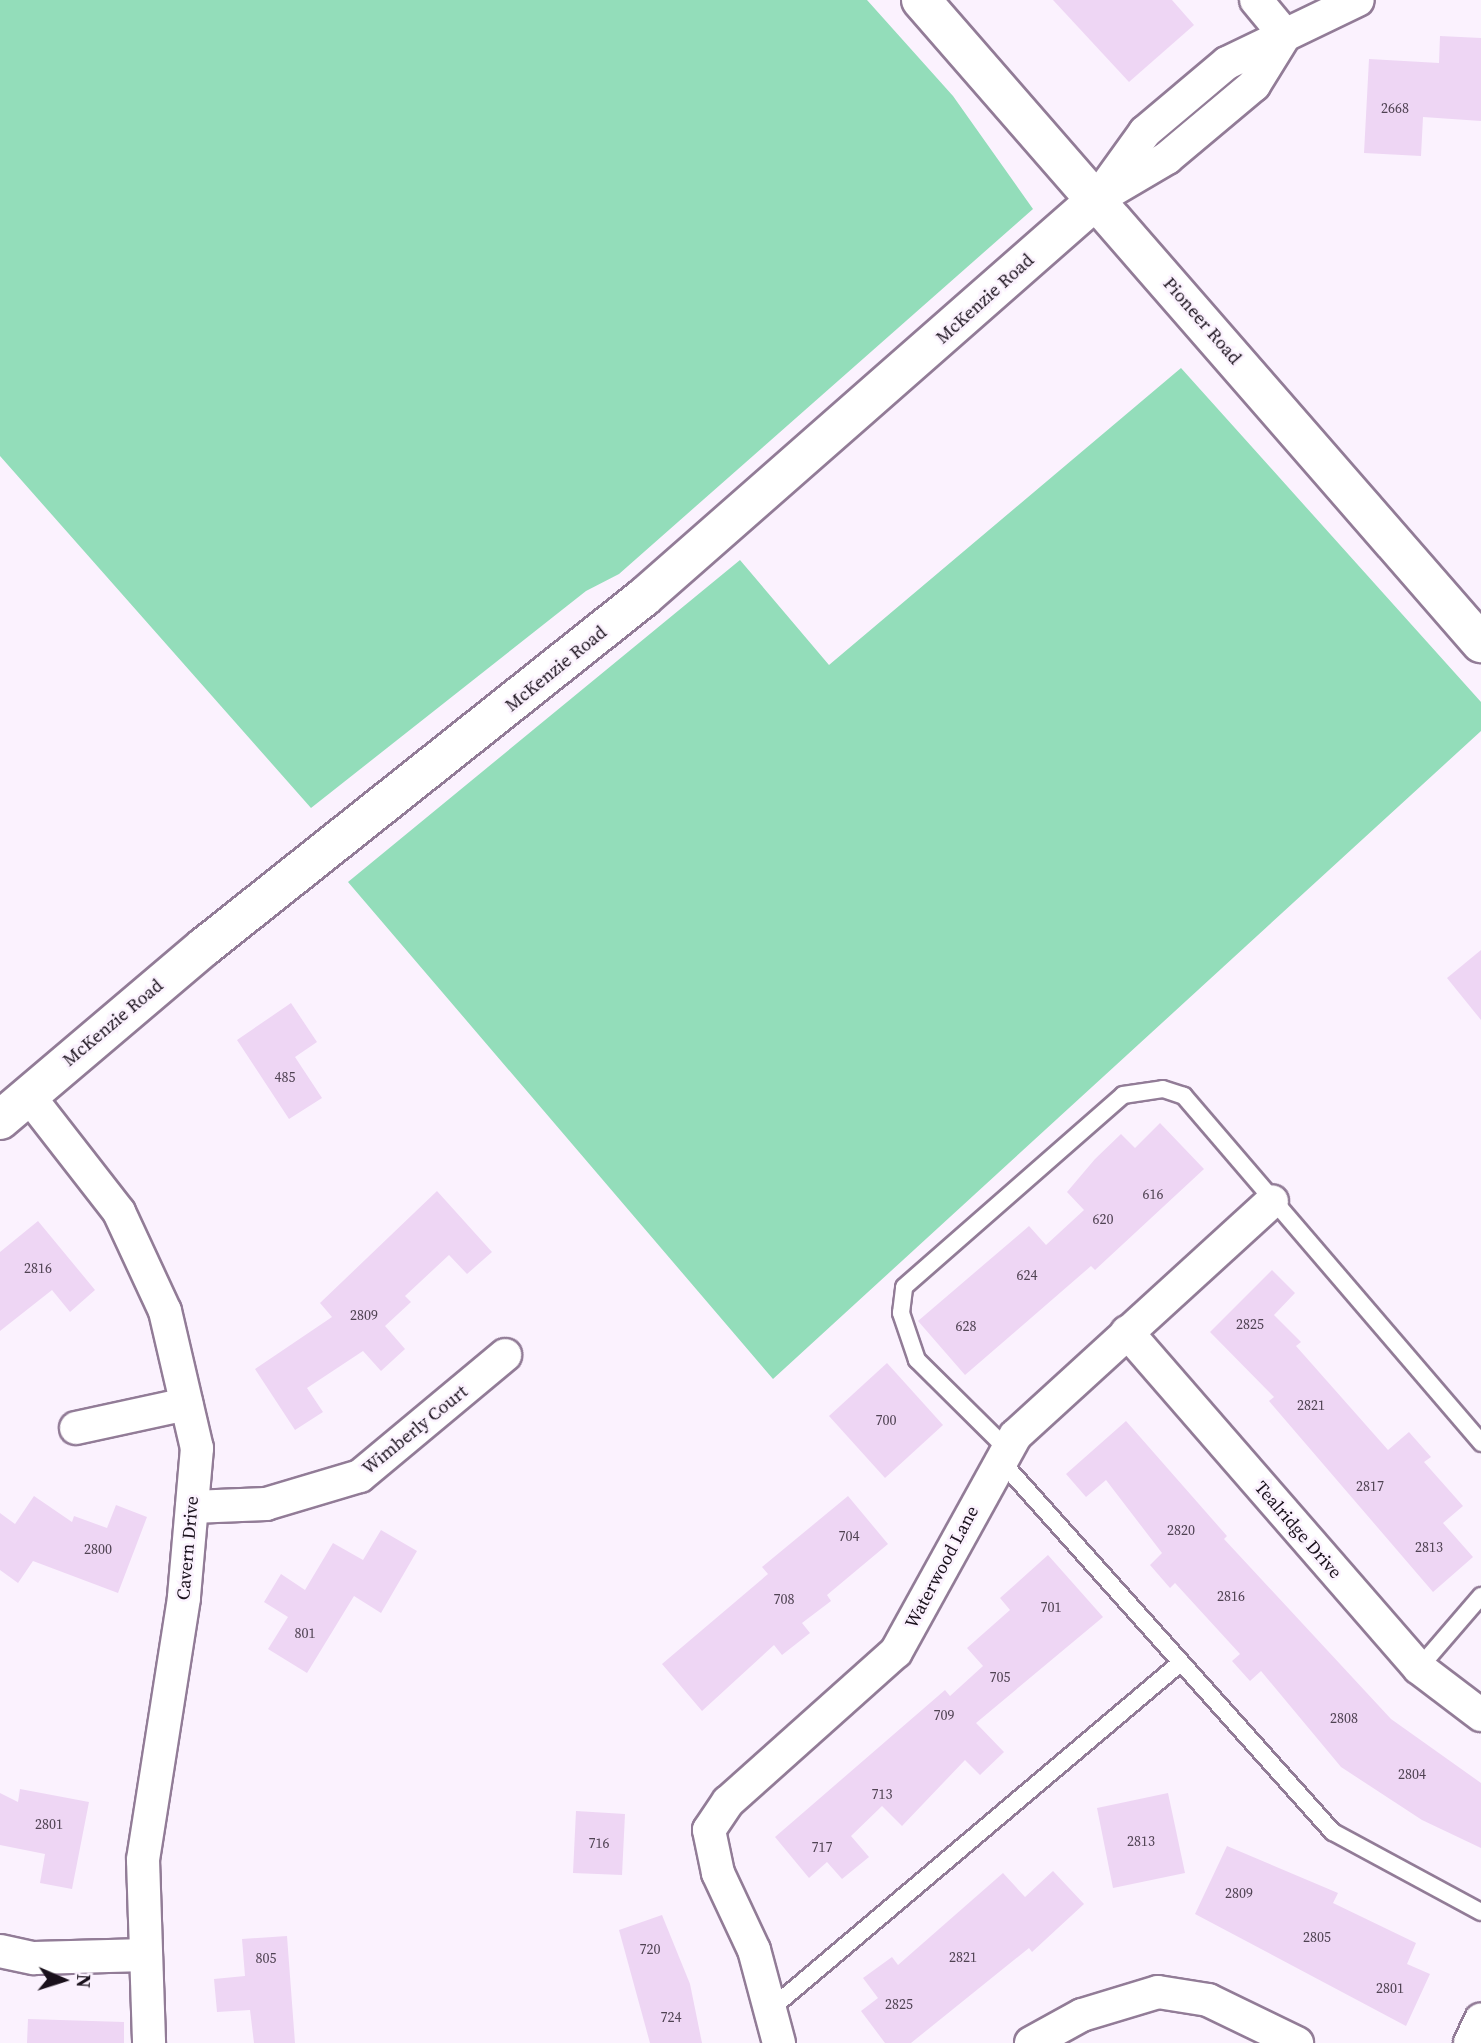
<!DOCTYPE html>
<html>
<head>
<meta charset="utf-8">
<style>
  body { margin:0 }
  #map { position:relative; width:1481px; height:2043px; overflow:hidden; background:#fbf2fe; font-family:"Source Serif 4",serif }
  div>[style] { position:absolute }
  .green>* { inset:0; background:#93ddba }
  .building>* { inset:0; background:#eed6f4 }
  .roads { filter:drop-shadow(2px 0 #927c97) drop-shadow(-2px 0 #927c97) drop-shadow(0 2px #927c97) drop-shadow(0 -2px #927c97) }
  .service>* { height:16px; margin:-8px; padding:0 8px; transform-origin:8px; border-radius:8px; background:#fff }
  .minor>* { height:32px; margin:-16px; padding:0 16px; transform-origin:16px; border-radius:16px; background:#fff }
  .tertiary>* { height:38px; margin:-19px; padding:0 19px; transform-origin:19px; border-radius:19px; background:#fff }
  .secondary>* { height:38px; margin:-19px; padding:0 19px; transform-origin:19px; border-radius:19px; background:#fff }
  span { translate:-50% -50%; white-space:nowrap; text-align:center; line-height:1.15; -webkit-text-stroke:5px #fbf2fe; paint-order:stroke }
  .number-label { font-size:14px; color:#4f4252 }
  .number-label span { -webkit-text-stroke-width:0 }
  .street-label { font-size:18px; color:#1a111c }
  .north { position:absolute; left:28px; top:1945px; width:70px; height:70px; -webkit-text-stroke:5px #fbf2fe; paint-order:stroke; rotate:93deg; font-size:19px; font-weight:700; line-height:28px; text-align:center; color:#1a111c }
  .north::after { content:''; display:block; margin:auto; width:24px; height:32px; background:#1a111c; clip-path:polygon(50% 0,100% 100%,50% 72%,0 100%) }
</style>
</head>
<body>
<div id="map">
  <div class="green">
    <i style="clip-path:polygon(0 0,867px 0,953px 96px,1033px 209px,619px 574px,586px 591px,311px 808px,0 456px)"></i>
    <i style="clip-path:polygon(1181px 368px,1481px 702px,1481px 731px,773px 1379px,348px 882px,740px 560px,829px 665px)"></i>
  </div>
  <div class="building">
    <i style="clip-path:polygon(1053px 0,1172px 0,1194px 25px,1129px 82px)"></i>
    <i style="clip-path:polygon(1440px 36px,1481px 38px,1481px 121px,1423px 117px,1421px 156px,1364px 153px,1369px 59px,1439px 63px)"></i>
    <i style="clip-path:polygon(1481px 950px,1481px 1020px,1447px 978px)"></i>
    <i style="clip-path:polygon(291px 1003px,317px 1042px,295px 1057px,322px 1098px,289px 1119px,237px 1040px)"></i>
    <i style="clip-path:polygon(1160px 1123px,1204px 1169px,1095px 1270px,1091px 1266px,965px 1375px,918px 1321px,1029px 1226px,1046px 1245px,1084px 1210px,1067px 1192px,1095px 1159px,1121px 1134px,1135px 1148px)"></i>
    <i style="clip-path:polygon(437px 1191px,492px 1252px,467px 1274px,449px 1255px,405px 1296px,411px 1302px,385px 1326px,405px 1349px,381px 1371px,363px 1351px,307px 1388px,323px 1412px,295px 1430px,255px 1369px,332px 1317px,320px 1303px)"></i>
    <i style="clip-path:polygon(38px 1221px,95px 1290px,70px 1312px,52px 1290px,0 1331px,0 1252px)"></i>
    <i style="clip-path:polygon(1272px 1270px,1295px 1293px,1274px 1315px,1301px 1342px,1296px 1346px,1388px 1450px,1409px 1432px,1431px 1457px,1424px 1462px,1463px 1506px,1443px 1523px,1473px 1557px,1433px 1592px,1269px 1401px,1274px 1397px,1210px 1332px)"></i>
    <i style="clip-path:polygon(887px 1363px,943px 1425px,885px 1478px,829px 1416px)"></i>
    <i style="clip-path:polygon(1126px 1421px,1227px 1536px,1224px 1539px,1391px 1719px,1481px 1783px,1481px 1848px,1422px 1820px,1341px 1767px,1261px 1671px,1250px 1681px,1232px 1661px,1240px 1654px,1175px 1583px,1170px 1588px,1150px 1565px,1162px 1553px,1106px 1480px,1086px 1497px,1066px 1474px)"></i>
    <i style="clip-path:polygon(34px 1496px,72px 1522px,74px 1516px,107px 1528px,116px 1505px,147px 1517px,118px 1593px,33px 1561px,18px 1583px,0 1570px,0 1513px,15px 1524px)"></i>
    <i style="clip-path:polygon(848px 1496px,888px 1544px,827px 1595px,831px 1601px,802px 1623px,810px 1633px,782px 1655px,774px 1645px,702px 1711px,662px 1664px,768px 1574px,762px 1567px)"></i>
    <i style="clip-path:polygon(381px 1530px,417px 1551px,381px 1613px,354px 1596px,307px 1673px,268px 1649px,288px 1617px,264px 1602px,281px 1574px,305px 1590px,333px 1543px,363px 1560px)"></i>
    <i style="clip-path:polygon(1048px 1555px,1103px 1617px,976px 1723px,1004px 1752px,980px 1775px,965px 1760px,902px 1826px,882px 1806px,851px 1836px,869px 1857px,842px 1879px,827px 1862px,809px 1878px,775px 1837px,945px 1690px,950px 1696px,983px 1666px,967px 1648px,1010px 1610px,1000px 1598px)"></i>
    <i style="clip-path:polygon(20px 1789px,89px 1802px,72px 1889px,40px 1883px,45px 1854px,0 1845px,0 1793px,18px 1802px)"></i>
    <i style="clip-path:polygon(1168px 1793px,1185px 1873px,1113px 1888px,1097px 1808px)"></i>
    <i style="clip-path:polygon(576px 1811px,625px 1814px,622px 1875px,573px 1873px)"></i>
    <i style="clip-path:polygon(1227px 1846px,1338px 1893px,1333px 1903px,1416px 1943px,1407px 1964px,1430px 1974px,1406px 2026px,1195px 1914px)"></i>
    <i style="clip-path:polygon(1053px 1871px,1084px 1904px,1032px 1952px,1029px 1948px,911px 2043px,885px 2043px,861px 2011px,878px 1998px,863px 1978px,892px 1957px,898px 1965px,1003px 1873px,1025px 1897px)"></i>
    <i style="clip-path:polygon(662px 1915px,690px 1984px,702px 2043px,650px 2043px,619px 1930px)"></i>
    <i style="clip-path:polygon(287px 1936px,295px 2043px,254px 2043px,250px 2010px,217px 2012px,214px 1979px,245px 1976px,242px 1939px)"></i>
    <i style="clip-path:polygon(28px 2019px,124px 2022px,124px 2043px,27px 2043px)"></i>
  </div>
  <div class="roads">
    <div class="service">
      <i style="left:1007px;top:1449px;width:127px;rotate:-135.3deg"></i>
      <i style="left:917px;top:1360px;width:50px;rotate:-108.8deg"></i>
      <i style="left:901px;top:1313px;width:26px;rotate:-83deg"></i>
      <i style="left:904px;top:1287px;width:291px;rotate:-41.2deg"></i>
      <i style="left:1123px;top:1095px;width:40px;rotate:-8.5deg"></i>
      <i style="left:1163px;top:1089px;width:22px;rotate:18deg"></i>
      <i style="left:1184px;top:1096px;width:457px;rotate:49.4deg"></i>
      <i style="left:1001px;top:1461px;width:498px;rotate:48.2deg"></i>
      <i style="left:1333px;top:1832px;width:168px;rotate:28.4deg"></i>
      <i style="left:1419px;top:1668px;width:95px;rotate:-49.3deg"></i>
      <i style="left:773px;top:2007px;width:531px;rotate:-40.19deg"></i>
    </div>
    <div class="minor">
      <i style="left:1256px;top:0;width:45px;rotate:50.4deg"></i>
      <i style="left:1106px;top:194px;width:71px;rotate:-30.5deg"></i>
      <i style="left:1167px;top:158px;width:114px;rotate:-40deg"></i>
      <i style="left:1254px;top:85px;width:59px;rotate:-58.2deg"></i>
      <i style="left:1096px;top:200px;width:84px;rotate:-54.2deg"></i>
      <i style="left:1145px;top:132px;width:107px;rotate:-40.1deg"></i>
      <i style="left:1227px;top:63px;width:145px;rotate:-25.7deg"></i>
      <i style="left:28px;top:1095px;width:148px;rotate:52.1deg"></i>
      <i style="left:119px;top:1212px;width:109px;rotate:65.1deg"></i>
      <i style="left:165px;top:1311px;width:141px;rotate:76.9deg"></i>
      <i style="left:197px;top:1448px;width:151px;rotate:95deg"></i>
      <i style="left:184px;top:1598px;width:265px;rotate:98.9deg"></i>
      <i style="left:143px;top:1860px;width:183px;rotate:88.1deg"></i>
      <i style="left:1127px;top:1332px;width:445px;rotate:49deg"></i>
      <i style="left:1419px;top:1668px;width:78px;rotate:37.2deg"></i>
      <i style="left:76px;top:1428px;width:113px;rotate:-12.3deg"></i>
      <i style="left:192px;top:1507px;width:74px;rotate:-2.3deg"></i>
      <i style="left:266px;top:1504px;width:98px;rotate:-16.6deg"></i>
      <i style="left:360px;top:1476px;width:189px;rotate:-39.8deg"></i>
      <i style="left:0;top:1951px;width:35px;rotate:12deg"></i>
      <i style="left:34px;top:1958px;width:112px;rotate:-1.5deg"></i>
      <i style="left:779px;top:2043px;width:96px;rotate:-105deg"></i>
      <i style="left:754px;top:1950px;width:85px;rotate:-115.1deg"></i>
      <i style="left:718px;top:1873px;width:44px;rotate:-101.8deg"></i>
      <i style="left:709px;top:1830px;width:34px;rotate:-56deg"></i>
      <i style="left:728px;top:1802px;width:225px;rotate:-41.8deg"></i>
      <i style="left:896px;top:1652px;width:247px;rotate:-61.1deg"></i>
      <i style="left:1015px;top:1436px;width:348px;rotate:-42.4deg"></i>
      <i style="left:1031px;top:2043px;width:58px;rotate:-28.8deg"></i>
      <i style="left:1082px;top:2015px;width:79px;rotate:-16.8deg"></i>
      <i style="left:1158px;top:1992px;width:51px;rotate:9.1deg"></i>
      <i style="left:1208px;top:2000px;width:99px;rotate:25.8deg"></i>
      <i style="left:1470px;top:2043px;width:26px;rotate:-65deg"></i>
    </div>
    <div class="tertiary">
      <i style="left:0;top:1120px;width:267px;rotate:-40.3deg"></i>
      <i style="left:204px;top:947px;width:562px;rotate:-38.5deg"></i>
      <i style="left:644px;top:597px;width:602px;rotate:-41.29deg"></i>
    </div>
    <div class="secondary">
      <i style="left:921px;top:0;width:853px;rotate:48.95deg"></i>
    </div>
  </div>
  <div class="number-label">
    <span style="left:1395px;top:108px">2668</span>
    <span style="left:285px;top:1077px">485</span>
    <span style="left:1153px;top:1194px">616</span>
    <span style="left:1103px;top:1219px">620</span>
    <span style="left:38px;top:1268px">2816</span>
    <span style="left:1027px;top:1275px">624</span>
    <span style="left:364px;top:1315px">2809</span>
    <span style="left:1250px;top:1324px">2825</span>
    <span style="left:966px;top:1326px">628</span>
    <span style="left:1311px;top:1405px">2821</span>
    <span style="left:886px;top:1420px">700</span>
    <span style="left:1370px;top:1486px">2817</span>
    <span style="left:1181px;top:1530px">2820</span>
    <span style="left:849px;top:1536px">704</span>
    <span style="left:1429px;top:1547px">2813</span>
    <span style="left:98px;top:1549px">2800</span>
    <span style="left:1231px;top:1596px">2816</span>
    <span style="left:784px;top:1599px">708</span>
    <span style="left:1051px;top:1607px">701</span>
    <span style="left:305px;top:1633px">801</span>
    <span style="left:1000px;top:1677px">705</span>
    <span style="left:944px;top:1715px">709</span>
    <span style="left:1344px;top:1718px">2808</span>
    <span style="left:1412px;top:1774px">2804</span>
    <span style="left:882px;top:1794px">713</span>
    <span style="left:49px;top:1824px">2801</span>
    <span style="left:1141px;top:1841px">2813</span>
    <span style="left:599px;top:1843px">716</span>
    <span style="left:822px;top:1847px">717</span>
    <span style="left:1239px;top:1893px">2809</span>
    <span style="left:1317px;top:1937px">2805</span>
    <span style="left:650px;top:1949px">720</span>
    <span style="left:963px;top:1957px">2821</span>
    <span style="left:266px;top:1958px">805</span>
    <span style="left:1390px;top:1988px">2801</span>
    <span style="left:899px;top:2004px">2825</span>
    <span style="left:671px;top:2017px">724</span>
  </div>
  <div class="street-label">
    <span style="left:985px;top:299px;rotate:-42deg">McKenzie Road</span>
    <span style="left:1202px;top:321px;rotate:49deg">Pioneer Road</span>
    <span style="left:556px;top:669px;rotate:-39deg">McKenzie Road</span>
    <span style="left:113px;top:1023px;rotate:-40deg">McKenzie Road</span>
    <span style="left:415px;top:1430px;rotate:-39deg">Wimberly Court</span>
    <span style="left:1298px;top:1530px;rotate:49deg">Tealridge Drive</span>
    <span style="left:188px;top:1548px;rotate:-85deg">Cavern Drive</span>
    <span style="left:942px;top:1567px;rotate:-62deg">Waterwood Lane</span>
  </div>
  <div class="north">N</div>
</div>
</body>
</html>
